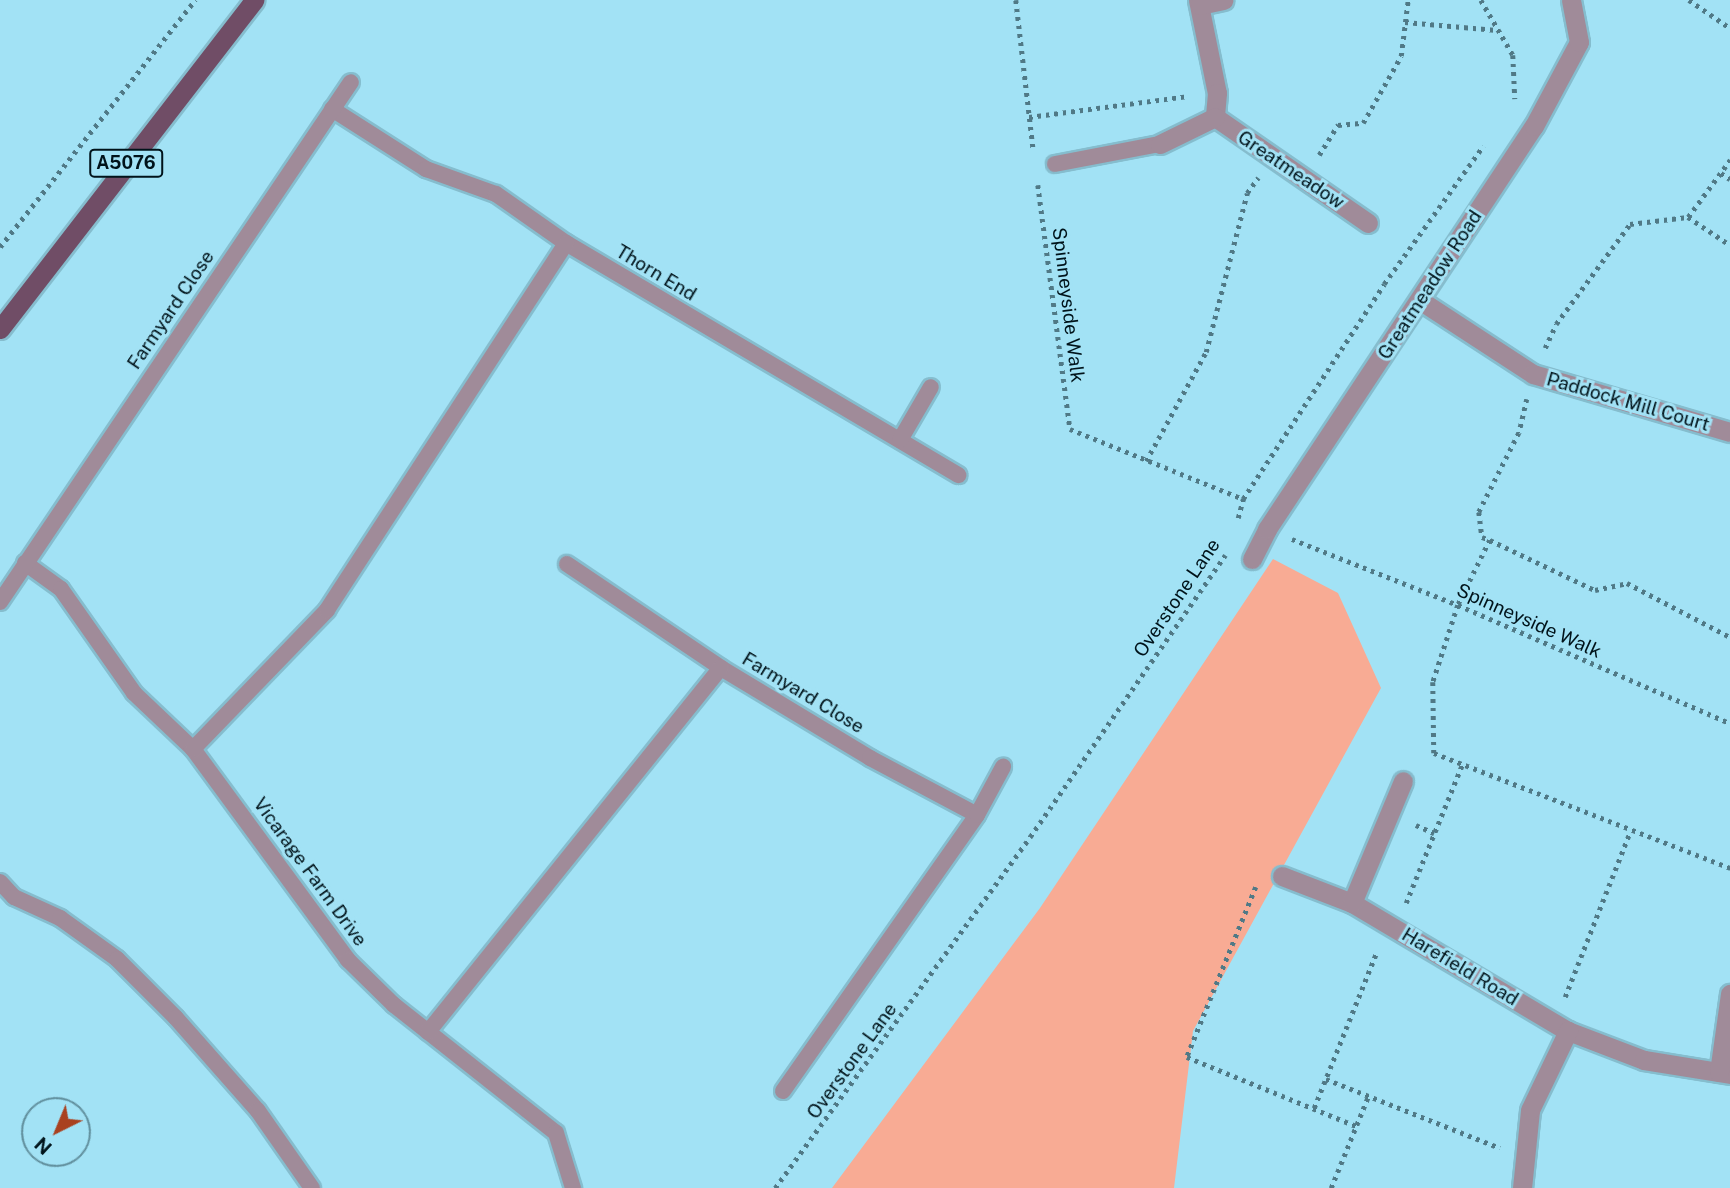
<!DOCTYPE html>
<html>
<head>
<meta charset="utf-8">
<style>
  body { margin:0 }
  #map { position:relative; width:1730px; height:1188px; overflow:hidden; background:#a2e2f5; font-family:"Public Sans",sans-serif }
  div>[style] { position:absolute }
  .green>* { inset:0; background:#f8ab94 }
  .path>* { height:4.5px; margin-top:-2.25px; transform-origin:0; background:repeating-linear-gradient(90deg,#507986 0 3.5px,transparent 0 8.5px) }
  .roads { filter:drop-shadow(2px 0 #85bdce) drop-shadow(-2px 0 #85bdce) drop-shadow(0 2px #85bdce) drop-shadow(0 -2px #85bdce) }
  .service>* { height:16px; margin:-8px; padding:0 8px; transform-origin:8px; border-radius:8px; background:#a08b99 }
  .minor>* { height:19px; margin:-9.5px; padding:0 9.5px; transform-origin:9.5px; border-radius:9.5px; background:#a08b99 }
  .primary>* { height:19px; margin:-9.5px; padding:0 9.5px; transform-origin:9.5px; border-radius:9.5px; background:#704d66 }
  span { translate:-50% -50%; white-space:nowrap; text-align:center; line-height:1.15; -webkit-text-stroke:6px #a2e2f5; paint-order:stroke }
  .shield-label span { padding:2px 5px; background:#a2e2f5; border:2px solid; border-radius:5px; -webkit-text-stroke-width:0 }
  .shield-label { font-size:18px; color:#00131a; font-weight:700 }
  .street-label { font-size:19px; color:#00131a }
  .north { position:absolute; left:21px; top:1097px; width:70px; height:70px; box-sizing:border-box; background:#a2e2f5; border:2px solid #618f9d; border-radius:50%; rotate:223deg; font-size:19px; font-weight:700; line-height:28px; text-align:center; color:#00131a }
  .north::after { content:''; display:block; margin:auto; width:24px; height:32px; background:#a9411f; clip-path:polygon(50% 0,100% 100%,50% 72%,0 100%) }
</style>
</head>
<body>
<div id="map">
  <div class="green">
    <i style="clip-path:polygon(1273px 559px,1338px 593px,1381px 688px,1193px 1031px,1174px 1188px,832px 1188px,1040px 908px)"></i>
  </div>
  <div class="path">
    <i style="left:1016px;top:0;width:149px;rotate:83.4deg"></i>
    <i style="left:1481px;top:0;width:64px;rotate:59.8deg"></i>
    <i style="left:1513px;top:55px;width:44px;rotate:87.4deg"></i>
    <i style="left:1689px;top:0;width:50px;rotate:34.3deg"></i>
    <i style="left:1405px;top:22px;width:92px;rotate:5deg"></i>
    <i style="left:1029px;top:117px;width:160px;rotate:-7.5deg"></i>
    <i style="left:1319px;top:155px;width:36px;rotate:-58deg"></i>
    <i style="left:1338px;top:125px;width:25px;rotate:-5deg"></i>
    <i style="left:1363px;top:123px;width:77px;rotate:-60.4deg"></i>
    <i style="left:1401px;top:56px;width:56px;rotate:-82.9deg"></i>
    <i style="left:1721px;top:173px;width:11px;rotate:34deg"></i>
    <i style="left:1038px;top:185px;width:246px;rotate:82.5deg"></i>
    <i style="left:1070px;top:429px;width:187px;rotate:22deg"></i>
    <i style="left:1688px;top:217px;width:50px;rotate:33.7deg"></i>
    <i style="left:0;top:247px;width:315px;rotate:-51.7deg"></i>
    <i style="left:1545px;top:348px;width:26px;rotate:-65deg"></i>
    <i style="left:1556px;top:324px;width:124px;rotate:-53.5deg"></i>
    <i style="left:1630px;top:224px;width:58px;rotate:-6.9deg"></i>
    <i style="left:1688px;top:217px;width:71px;rotate:-53.6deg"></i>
    <i style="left:1527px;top:399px;width:35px;rotate:103deg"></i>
    <i style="left:1519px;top:433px;width:89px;rotate:116.9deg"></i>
    <i style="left:1479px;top:512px;width:25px;rotate:83deg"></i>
    <i style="left:1482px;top:537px;width:9px;rotate:21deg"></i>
    <i style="left:1490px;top:540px;width:72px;rotate:116.2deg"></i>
    <i style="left:1458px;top:605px;width:81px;rotate:108deg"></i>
    <i style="left:1433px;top:682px;width:71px;rotate:89.2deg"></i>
    <i style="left:1434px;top:753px;width:318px;rotate:21.2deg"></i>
    <i style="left:1146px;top:461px;width:124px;rotate:-61.2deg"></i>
    <i style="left:1206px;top:352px;width:164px;rotate:-75.5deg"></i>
    <i style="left:1247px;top:193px;width:19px;rotate:-54deg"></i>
    <i style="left:1238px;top:518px;width:20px;rotate:-75deg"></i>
    <i style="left:1243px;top:499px;width:257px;rotate:-56.7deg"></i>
    <i style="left:1384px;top:284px;width:170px;rotate:-54.3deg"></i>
    <i style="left:1292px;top:539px;width:179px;rotate:21.7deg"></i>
    <i style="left:1458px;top:605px;width:296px;rotate:23.5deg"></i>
    <i style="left:1490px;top:540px;width:116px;rotate:25.5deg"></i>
    <i style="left:1595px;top:590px;width:33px;rotate:-12deg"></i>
    <i style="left:1627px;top:583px;width:116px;rotate:27.7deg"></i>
    <i style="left:1416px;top:825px;width:20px;rotate:24deg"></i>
    <i style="left:1256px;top:887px;width:183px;rotate:112.1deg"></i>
    <i style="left:1187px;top:1057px;width:183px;rotate:22.2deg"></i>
    <i style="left:1406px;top:903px;width:149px;rotate:-67.9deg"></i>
    <i style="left:1565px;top:997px;width:177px;rotate:-68.5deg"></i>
    <i style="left:1326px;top:1079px;width:187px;rotate:21.6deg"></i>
    <i style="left:1314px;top:1108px;width:169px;rotate:-68.1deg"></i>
    <i style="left:775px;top:1188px;width:434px;rotate:-54deg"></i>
    <i style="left:1030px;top:837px;width:343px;rotate:-55.3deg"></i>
    <i style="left:1331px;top:1188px;width:98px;rotate:-67.9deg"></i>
  </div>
  <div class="roads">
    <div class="service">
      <i style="left:332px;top:109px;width:112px;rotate:32.6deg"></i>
      <i style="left:426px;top:169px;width:74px;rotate:19.7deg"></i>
      <i style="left:496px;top:194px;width:85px;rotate:35deg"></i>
      <i style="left:566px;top:243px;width:456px;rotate:30.6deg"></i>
      <i style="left:1055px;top:164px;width:107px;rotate:-10.8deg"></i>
      <i style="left:900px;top:440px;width:61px;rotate:-59.7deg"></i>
      <i style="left:25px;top:563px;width:44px;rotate:35.8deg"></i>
      <i style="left:61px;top:589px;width:127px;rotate:54.9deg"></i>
      <i style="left:134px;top:693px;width:81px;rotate:43.5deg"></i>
      <i style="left:193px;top:749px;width:262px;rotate:53.7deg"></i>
      <i style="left:348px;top:960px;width:64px;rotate:44.4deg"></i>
      <i style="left:394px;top:1005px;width:206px;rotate:38.3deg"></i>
      <i style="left:556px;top:1133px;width:58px;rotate:72.8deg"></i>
      <i style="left:567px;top:564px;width:186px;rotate:34deg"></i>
      <i style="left:721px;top:668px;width:174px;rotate:31.1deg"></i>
      <i style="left:870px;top:758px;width:121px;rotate:28deg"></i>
      <i style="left:0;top:602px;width:627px;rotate:-55.98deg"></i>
      <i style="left:193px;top:749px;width:193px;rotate:-46deg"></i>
      <i style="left:327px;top:610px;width:438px;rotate:-56.9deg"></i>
      <i style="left:0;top:882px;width:21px;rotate:47deg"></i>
      <i style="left:14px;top:897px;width:51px;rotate:24.5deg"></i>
      <i style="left:60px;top:918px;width:70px;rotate:35.7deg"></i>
      <i style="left:117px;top:959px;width:83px;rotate:45deg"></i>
      <i style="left:176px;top:1018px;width:124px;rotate:48.6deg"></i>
      <i style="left:258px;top:1111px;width:94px;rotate:55deg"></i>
      <i style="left:428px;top:1032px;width:467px;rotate:-51.2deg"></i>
      <i style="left:783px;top:1091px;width:337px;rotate:-54.9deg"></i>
      <i style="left:977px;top:815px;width:55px;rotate:-61.6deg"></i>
    </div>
    <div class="minor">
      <i style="left:1198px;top:0;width:95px;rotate:78.5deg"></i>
      <i style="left:1217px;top:93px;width:24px;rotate:95deg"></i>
      <i style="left:1215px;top:117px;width:186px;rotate:34.7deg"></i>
      <i style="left:1200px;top:5px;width:24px;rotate:-12deg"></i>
      <i style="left:1160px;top:144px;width:61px;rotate:-26.1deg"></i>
      <i style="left:1421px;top:301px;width:134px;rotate:33.1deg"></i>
      <i style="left:1533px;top:374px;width:205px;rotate:16.4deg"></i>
      <i style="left:1252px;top:559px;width:34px;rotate:-63deg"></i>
      <i style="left:1267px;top:529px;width:483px;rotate:-56.5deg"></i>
      <i style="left:1534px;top:126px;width:95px;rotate:-61.8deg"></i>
      <i style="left:1579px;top:42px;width:43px;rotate:-100.8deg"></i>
      <i style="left:1282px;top:876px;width:75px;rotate:21.1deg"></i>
      <i style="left:1352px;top:903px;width:251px;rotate:30.7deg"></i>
      <i style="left:1568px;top:1031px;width:81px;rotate:20.9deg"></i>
      <i style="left:1644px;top:1060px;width:87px;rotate:9.2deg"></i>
      <i style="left:1352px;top:903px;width:132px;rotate:-67.3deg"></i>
      <i style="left:1719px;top:1072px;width:79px;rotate:-82deg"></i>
      <i style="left:1522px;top:1188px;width:78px;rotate:-84.1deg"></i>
      <i style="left:1530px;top:1110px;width:88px;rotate:-64.3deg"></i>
    </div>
    <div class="primary">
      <i style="left:0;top:329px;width:416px;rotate:-52.3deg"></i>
    </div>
  </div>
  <div class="shield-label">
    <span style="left:126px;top:163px">A5076</span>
  </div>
  <div class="street-label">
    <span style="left:1291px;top:170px;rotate:34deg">Greatmeadow</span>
    <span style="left:656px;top:273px;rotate:31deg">Thorn End</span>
    <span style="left:1430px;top:285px;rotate:-57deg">Greatmeadow Road</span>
    <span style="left:1068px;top:305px;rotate:83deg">Spinneyside Walk</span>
    <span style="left:171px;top:310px;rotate:-56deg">Farmyard Close</span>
    <span style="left:1628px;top:402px;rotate:16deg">Paddock Mill Court</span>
    <span style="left:1177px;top:598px;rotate:-56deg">Overstone Lane</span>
    <span style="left:1529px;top:621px;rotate:24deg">Spinneyside Walk</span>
    <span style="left:803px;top:693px;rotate:31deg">Farmyard Close</span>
    <span style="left:310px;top:872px;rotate:54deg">Vicarage Farm Drive</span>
    <span style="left:1460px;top:967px;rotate:31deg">Harefield Road</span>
    <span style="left:852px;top:1061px;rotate:-54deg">Overstone Lane</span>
  </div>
  <div class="north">N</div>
</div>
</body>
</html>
